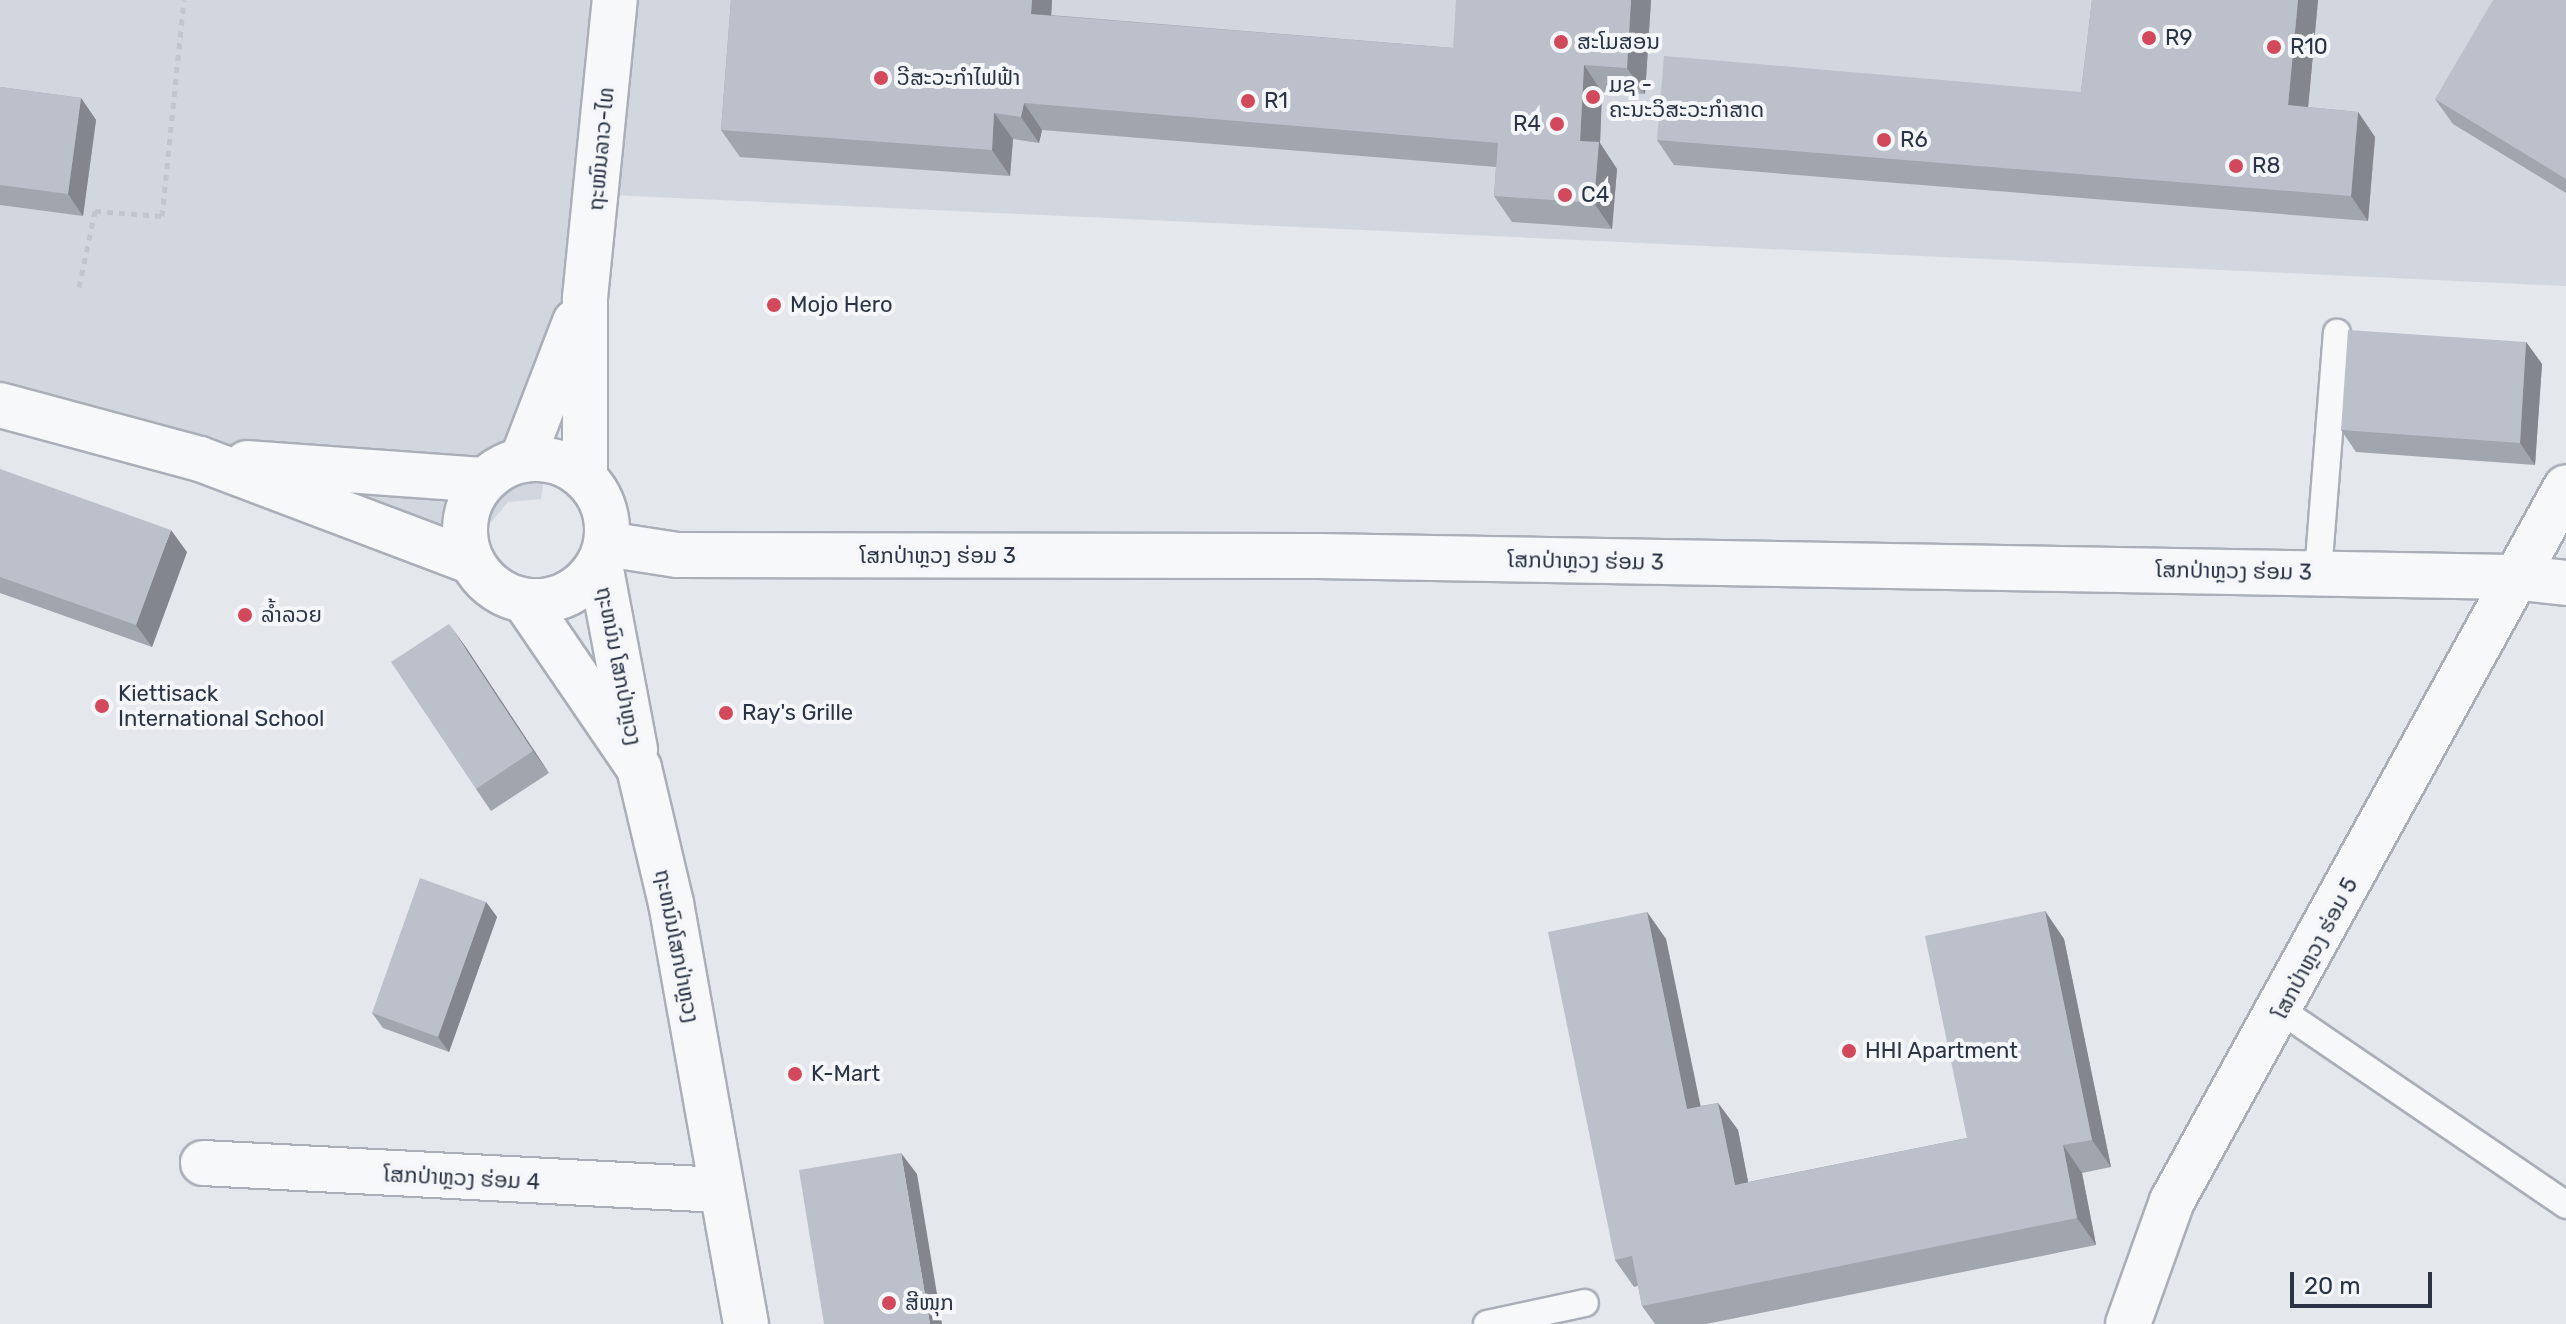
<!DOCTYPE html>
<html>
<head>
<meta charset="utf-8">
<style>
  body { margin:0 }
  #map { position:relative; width:2566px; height:1324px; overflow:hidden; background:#e4e7ec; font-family:Rubik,"Noto Sans Lao",sans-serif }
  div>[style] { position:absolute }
  .built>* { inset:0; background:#d2d6de }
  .path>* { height:5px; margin-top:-2.5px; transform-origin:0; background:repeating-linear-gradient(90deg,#c2c5cb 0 6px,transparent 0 12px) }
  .roads { filter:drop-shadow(2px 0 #a9aeb7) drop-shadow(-2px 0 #a9aeb7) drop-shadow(0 2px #a9aeb7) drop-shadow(0 -2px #a9aeb7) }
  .service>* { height:26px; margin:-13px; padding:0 13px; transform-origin:13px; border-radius:13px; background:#f7f8fa }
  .minor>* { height:44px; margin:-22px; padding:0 22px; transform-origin:22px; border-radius:22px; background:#f7f8fa }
  .tertiary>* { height:44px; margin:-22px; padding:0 22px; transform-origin:22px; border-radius:22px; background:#f7f8fa }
  .tertiary>.ring { margin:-22px; padding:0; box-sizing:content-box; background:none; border:44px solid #f7f8fa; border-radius:50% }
  .wall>* { inset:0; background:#a1a5ae }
  .shaded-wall>* { inset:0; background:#83868d }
  .building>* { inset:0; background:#bbc0ca }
  .dots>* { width:22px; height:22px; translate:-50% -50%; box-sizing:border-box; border:4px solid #f4f6f9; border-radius:50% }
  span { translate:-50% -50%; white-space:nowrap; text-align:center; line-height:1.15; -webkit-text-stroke:8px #f4f6f9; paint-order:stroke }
  .poi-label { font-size:22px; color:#2b3445 }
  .left { translate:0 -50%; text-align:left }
  .right { translate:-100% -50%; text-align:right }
  .street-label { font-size:22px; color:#2b3445 }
  .scale { position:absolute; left:2290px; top:1272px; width:142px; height:36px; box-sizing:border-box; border:4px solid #2b3445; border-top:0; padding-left:10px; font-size:24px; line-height:28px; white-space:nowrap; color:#2b3445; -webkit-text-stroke:6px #f4f6f9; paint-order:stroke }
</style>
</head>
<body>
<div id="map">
  <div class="built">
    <i style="clip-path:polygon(0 0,600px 0,583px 207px,541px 499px,508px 502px,475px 541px,0 394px)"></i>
    <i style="clip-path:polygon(630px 0,2566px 0,2566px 286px,611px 195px)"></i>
  </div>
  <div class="path">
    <i style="left:79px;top:287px;width:78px;rotate:-78.1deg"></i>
    <i style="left:95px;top:211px;width:67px;rotate:4.3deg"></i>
    <i style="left:162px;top:216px;width:217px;rotate:-84.2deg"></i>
  </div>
  <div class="roads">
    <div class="service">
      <i style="left:2318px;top:573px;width:241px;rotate:-85.5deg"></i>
      <i style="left:2282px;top:1011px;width:344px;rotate:34.3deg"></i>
      <i style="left:1487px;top:1324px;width:100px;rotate:-12.1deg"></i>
    </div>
    <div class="minor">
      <i style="left:606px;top:544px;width:72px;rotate:8.8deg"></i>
      <i style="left:677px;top:555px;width:641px;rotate:0.09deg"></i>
      <i style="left:1318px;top:556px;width:1194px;rotate:1.01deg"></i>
      <i style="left:2512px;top:577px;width:54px;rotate:6.3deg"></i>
      <i style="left:203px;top:1163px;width:518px;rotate:2.99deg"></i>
      <i style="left:2128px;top:1324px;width:131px;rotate:-70.3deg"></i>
      <i style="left:2172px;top:1201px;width:815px;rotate:-61.11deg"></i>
    </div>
    <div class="tertiary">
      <i style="left:0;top:405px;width:207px;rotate:15.1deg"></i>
      <i style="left:200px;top:459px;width:291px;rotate:20.7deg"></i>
      <i class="ring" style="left:465px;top:459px;width:98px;height:98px"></i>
      <i style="left:522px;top:460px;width:148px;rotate:-69deg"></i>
      <i style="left:247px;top:463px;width:238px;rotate:4.1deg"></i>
      <i style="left:585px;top:478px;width:180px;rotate:-90deg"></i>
      <i style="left:585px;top:298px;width:300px;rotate:-84.3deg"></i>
      <i style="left:600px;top:564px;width:189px;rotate:79.3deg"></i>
      <i style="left:525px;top:601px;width:202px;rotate:55.7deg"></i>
      <i style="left:639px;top:768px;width:139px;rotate:76.7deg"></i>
      <i style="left:671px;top:903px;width:428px;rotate:79.9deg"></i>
    </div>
  </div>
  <div class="wall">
    <i style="clip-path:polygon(731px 0,1052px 0,1051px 15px,1453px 48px,1651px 0,1645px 94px,1602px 92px,1600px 143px,1617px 169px,1612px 229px,1512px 222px,1494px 196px,1496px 167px,1042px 130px,1039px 143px,1013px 139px,1010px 176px,740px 157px,721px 130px)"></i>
    <i style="clip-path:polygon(2092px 0,2318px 0,2308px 107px,2358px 112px,2375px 137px,2368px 221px,1674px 165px,1657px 140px,2081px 92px)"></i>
    <i style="clip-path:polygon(2566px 0,2566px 193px,2453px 124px,2435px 99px)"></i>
    <i style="clip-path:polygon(0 87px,81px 98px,96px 120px,83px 216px,0 205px)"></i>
    <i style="clip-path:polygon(2526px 342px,2542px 364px,2535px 465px,2356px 452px,2341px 430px)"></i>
    <i style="clip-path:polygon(0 469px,187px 552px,152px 647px,0 593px)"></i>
    <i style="clip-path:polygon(465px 646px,549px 773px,491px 811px,476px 789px)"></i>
    <i style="clip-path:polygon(486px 902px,497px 917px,449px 1052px,383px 1028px,372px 1013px)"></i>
    <i style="clip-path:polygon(2045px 911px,2064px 939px,2111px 1167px,2082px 1173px,2096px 1245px,1706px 1324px,1655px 1324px,1642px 1306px,1638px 1286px,1634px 1287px,1615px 1260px,1647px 912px,1666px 939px,1700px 1106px,1718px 1103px,1738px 1130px,1748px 1182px,1967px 1138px)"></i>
  </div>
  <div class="shaded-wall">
    <i style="clip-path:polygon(1032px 0,1052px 0,1050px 40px,1031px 14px)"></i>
    <i style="clip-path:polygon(1631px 0,1651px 0,1645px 94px,1627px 68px)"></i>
    <i style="clip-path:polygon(2298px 0,2318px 0,2306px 130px,2288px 105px)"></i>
    <i style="clip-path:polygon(1584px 65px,1602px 92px,1600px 143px,1617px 169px,1612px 229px,1594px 203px,1580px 141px)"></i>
    <i style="clip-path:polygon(81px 98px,96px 120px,83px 216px,68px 194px)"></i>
    <i style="clip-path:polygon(1024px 103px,1042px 130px,1039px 143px,1021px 117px)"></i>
    <i style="clip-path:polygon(2358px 112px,2375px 137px,2368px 221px,2351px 196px)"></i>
    <i style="clip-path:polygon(994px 113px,1013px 139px,1010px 176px,992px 150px)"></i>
    <i style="clip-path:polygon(2526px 342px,2542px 364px,2535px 465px,2520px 443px)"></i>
    <i style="clip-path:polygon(171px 530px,187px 552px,152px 647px,136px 625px)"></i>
    <i style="clip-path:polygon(449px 624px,465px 646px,549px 773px,533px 751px)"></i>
    <i style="clip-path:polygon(486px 902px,497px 917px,449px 1052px,438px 1037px)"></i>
    <i style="clip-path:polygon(2045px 911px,2064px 939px,2111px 1167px,2092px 1140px)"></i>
    <i style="clip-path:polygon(1647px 912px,1666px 939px,1707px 1137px,1687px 1109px)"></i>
    <i style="clip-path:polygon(1718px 1103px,1738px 1130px,1754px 1212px,1735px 1185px)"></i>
    <i style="clip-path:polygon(2063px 1145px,2082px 1173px,2096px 1245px,2077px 1218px)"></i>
    <i style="clip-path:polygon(901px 1153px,917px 1174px,942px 1324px,930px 1324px)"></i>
  </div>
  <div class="building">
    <i style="clip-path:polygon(731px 0,1032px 0,1031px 14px,1453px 48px,1456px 0,1631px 0,1627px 68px,1584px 65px,1580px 141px,1599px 142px,1594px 203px,1494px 196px,1498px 143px,1024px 103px,1021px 117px,994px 113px,992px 150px,721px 130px)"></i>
    <i style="clip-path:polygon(2092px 0,2298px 0,2288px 105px,2358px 112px,2351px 196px,1657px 140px,1664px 56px,2081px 92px)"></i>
    <i style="clip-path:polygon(2493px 0,2566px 0,2566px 179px,2435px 99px)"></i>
    <i style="clip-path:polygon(0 87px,81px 98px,68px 194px,0 185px)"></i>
    <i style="clip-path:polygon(2348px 330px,2526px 342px,2520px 443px,2341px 430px)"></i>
    <i style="clip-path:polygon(0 469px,171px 530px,136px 625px,0 577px)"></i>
    <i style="clip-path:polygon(449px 624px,533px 751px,476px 789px,391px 662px)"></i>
    <i style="clip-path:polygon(420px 878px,486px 902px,438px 1037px,372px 1013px)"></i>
    <i style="clip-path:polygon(2045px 911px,2092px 1140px,2063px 1145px,2077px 1218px,1642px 1306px,1632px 1256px,1615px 1260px,1548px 932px,1647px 912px,1687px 1109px,1718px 1103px,1735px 1185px,1967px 1138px,1925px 936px)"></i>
    <i style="clip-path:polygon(901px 1153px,930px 1324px,824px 1324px,799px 1170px)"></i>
  </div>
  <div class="dots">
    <i style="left:2149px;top:38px;background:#d1495b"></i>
    <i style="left:1561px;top:42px;background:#d1495b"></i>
    <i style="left:2274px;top:47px;background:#d1495b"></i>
    <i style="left:881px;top:78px;background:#d1495b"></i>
    <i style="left:1593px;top:97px;background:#d1495b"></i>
    <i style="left:1248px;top:101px;background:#d1495b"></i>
    <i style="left:1557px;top:124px;background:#d1495b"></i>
    <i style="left:1884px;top:140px;background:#d1495b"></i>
    <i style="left:2236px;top:166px;background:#d1495b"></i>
    <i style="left:1565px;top:195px;background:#d1495b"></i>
    <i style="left:774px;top:305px;background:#d1495b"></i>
    <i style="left:245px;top:615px;background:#d1495b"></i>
    <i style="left:102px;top:706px;background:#d1495b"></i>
    <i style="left:726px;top:713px;background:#d1495b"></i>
    <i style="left:1849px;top:1051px;background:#d1495b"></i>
    <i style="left:795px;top:1074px;background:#d1495b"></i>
    <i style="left:889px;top:1303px;background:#d1495b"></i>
  </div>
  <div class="poi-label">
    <span class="left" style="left:2165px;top:38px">R9</span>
    <span class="left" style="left:1577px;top:42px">ສະໂມສອນ</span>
    <span class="left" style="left:2290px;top:47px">R10</span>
    <span class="left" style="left:897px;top:78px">ວີສະວະກຳໄຟຟ້າ</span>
    <span class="left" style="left:1609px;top:97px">ມຊ -<br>ຄະນະວິສະວະກຳສາດ</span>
    <span class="left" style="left:1264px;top:101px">R1</span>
    <span class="right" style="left:1541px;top:124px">R4</span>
    <span class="left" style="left:1900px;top:140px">R6</span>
    <span class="left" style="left:2252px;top:166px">R8</span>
    <span class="left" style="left:1581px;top:195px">C4</span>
    <span class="left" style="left:790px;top:305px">Mojo Hero</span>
    <span class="left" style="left:261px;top:615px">ລ້ຳລວຍ</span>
    <span class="left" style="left:118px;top:706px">Kiettisack<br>International School</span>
    <span class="left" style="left:742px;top:713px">Ray's Grille</span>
    <span class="left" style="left:1865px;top:1051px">HHI Apartment</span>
    <span class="left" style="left:811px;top:1074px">K-Mart</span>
    <span class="left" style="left:905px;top:1303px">ສີໜຸກ</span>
  </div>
  <div class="street-label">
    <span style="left:601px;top:149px;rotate:-85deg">ຖະໜົນລາວ-ໄທ</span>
    <span style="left:938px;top:556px">ໂສກປ່າຫຼວງ ຮ່ອມ 3</span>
    <span style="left:1586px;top:561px;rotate:1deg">ໂສກປ່າຫຼວງ ຮ່ອມ 3</span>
    <span style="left:2234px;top:571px;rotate:1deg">ໂສກປ່າຫຼວງ ຮ່ອມ 3</span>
    <span style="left:619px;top:666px;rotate:79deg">ຖະຫນົນ ໂສກປ່າຫຼວງ</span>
    <span style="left:677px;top:946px;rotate:79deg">ຖະຫນົນໂສກປ່າຫຼວງ</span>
    <span style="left:2315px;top:948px;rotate:-62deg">ໂສກປ່າຫຼວງ ຮ່ອມ 5</span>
    <span style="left:462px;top:1178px;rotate:3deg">ໂສກປ່າຫຼວງ ຮ່ອມ 4</span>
  </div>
  <div class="scale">20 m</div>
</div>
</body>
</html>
